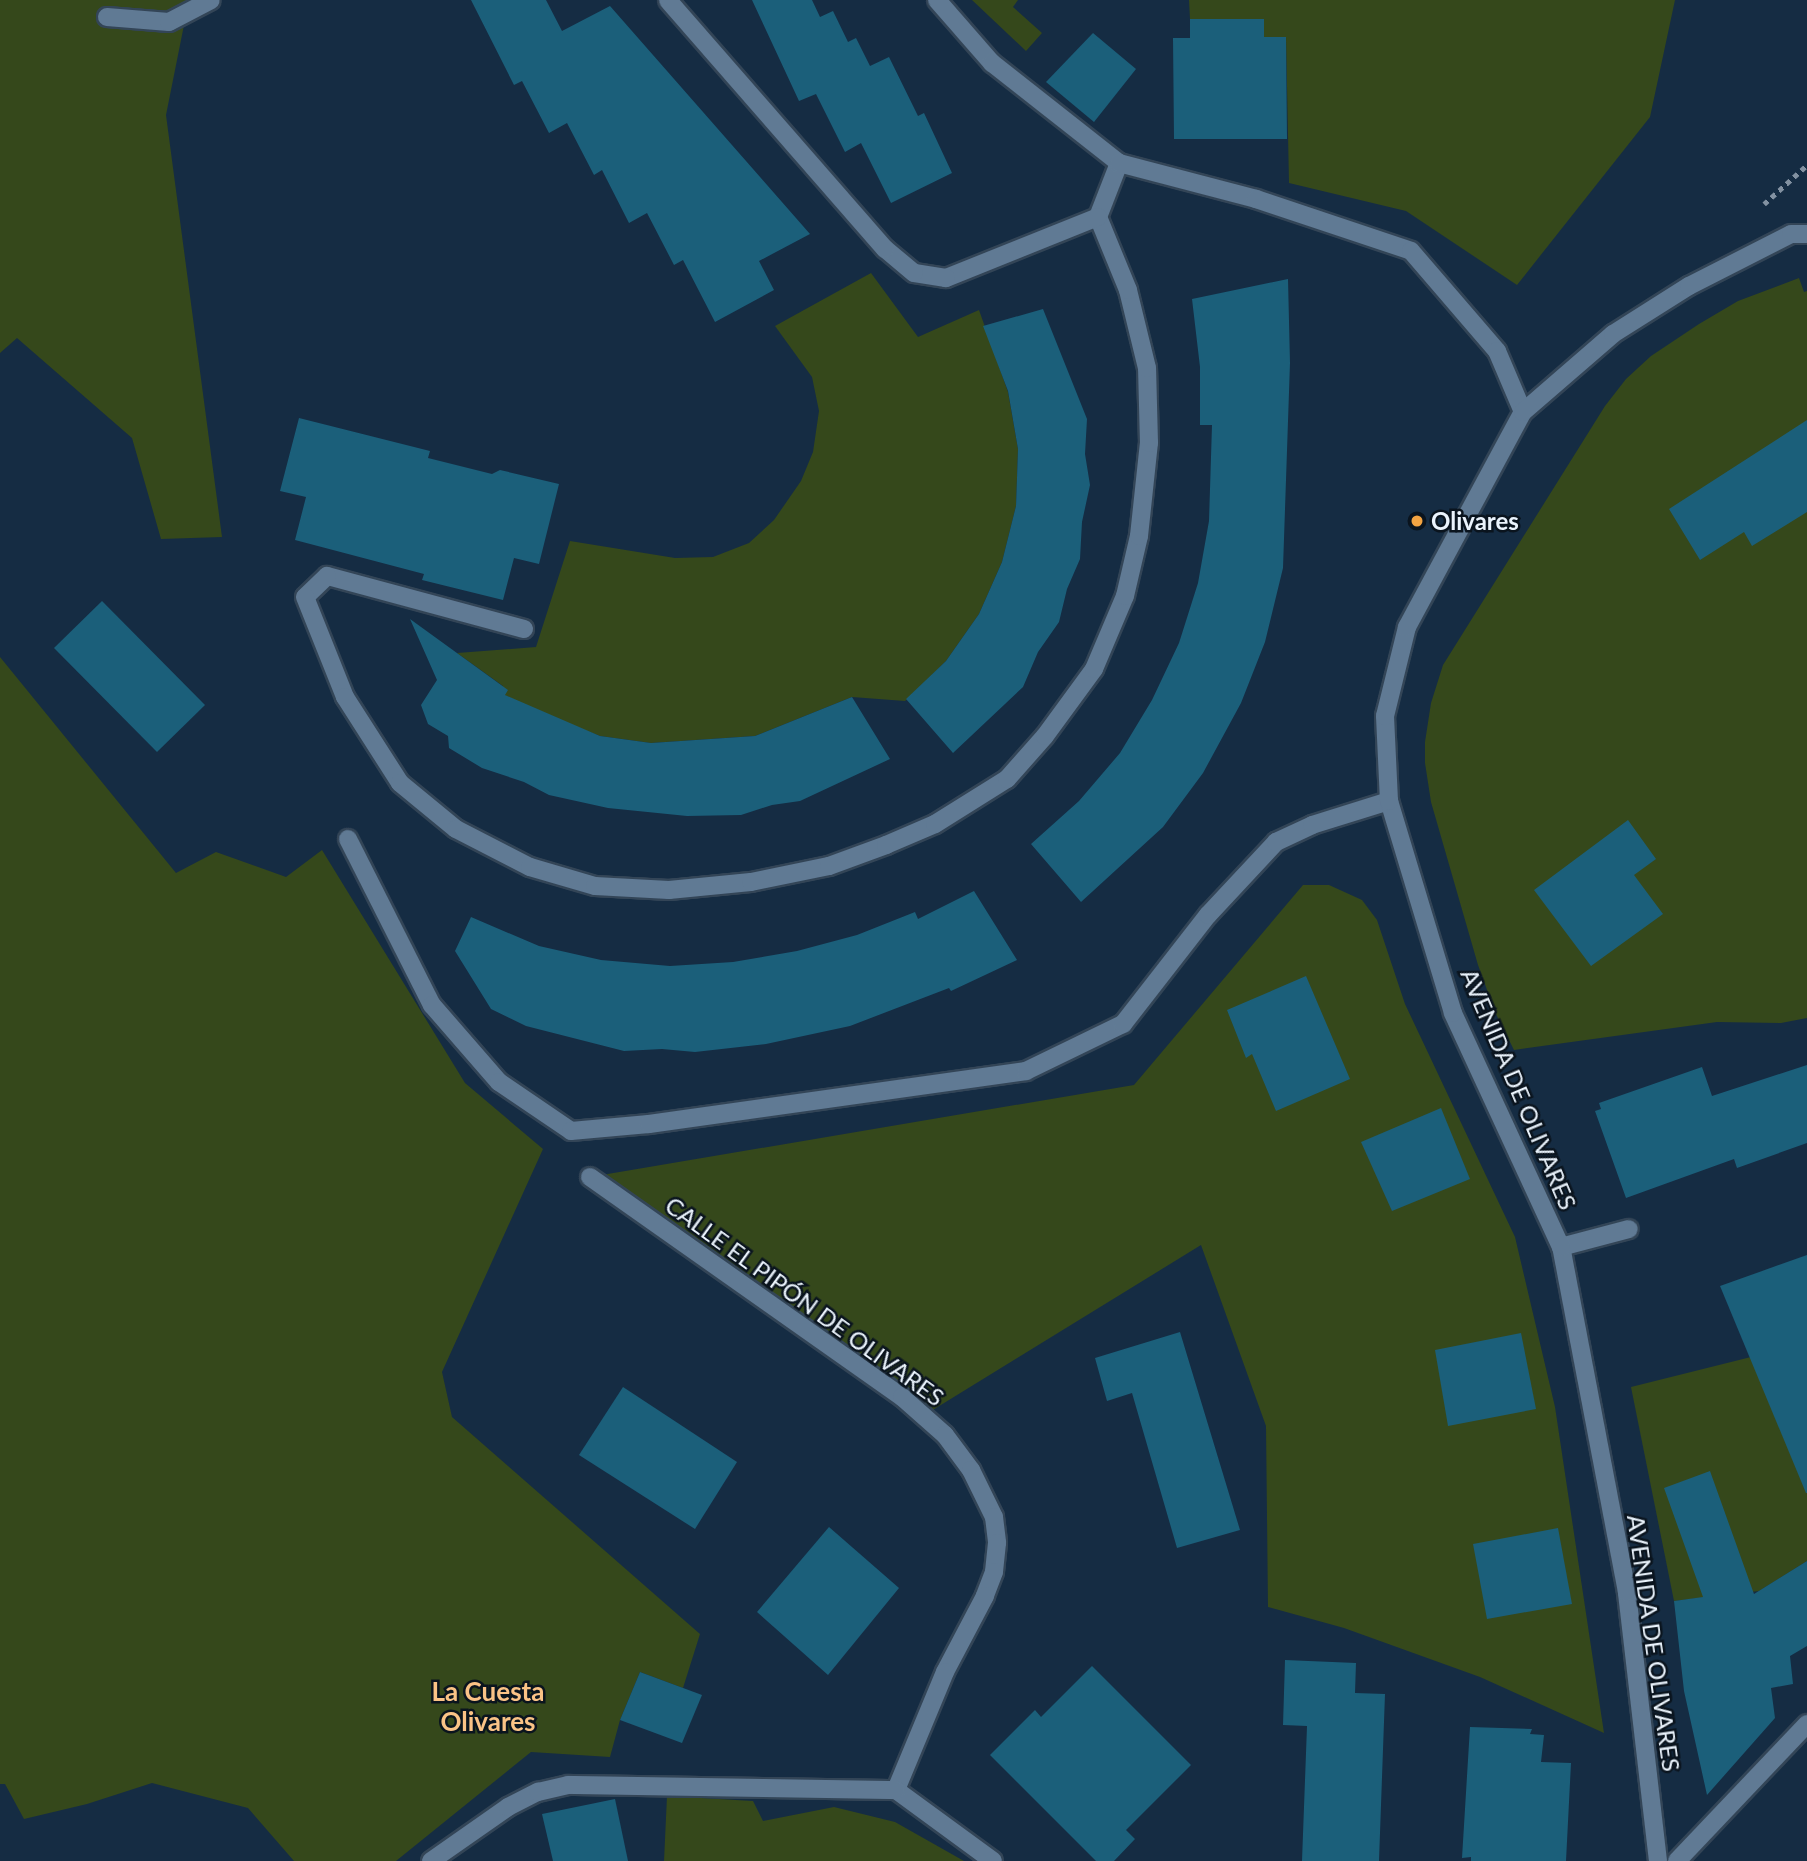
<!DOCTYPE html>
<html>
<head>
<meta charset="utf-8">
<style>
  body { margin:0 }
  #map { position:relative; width:1807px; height:1861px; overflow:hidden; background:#152c43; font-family:Lato,sans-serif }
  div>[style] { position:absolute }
  .green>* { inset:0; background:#35481b }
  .building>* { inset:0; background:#1b5f7a }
  .path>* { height:4.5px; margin-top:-2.25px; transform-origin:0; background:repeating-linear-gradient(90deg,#8291a1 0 5px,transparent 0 10px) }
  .roads { filter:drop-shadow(2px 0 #334557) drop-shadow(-2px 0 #334557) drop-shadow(0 2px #334557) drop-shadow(0 -2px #334557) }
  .service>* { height:18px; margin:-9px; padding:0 9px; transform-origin:9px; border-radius:9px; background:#607a94 }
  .minor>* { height:18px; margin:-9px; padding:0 9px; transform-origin:9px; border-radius:9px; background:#607a94 }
  .dots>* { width:19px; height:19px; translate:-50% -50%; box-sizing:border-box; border:4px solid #0a141e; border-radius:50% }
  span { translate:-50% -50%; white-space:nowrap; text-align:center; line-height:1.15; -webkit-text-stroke:5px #0a141e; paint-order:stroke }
  .poi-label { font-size:24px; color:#eaf3fc; font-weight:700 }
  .left { translate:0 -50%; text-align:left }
  .street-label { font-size:24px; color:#eaf3fc }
  .neighbourhood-label { font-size:26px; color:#fac386; font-weight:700 }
</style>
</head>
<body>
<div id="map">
  <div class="green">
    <i style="clip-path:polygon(0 0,194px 0,188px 5px,166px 115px,222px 537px,161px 539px,132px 438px,17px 338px,0 353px)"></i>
    <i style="clip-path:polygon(972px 0,1018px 0,1013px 7px,1042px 33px,1026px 51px)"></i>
    <i style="clip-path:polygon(1189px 0,1675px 0,1650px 117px,1517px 285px,1406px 211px,1289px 183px,1286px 37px,1264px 37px,1263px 19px,1190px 19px)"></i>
    <i style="clip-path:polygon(871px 273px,918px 337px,979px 310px,1008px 392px,1018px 449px,1016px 506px,1002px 562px,979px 614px,946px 661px,905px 701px,852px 697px,755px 736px,651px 743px,600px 736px,551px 717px,502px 694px,503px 686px,457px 653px,536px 647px,570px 541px,675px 558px,713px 557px,749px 543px,774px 520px,801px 481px,813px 452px,819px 411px,812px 377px,775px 326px)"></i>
    <i style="clip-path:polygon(1799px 278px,1804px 292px,1807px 291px,1807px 1018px,1781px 1023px,1717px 1022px,1514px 1050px,1495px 1012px,1478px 965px,1431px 802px,1425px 763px,1425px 742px,1431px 703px,1443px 665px,1605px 406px,1626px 379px,1651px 356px,1699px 324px,1738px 301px)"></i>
    <i style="clip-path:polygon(0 657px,176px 873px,216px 852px,286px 877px,322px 850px,465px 1083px,543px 1149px,442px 1372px,452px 1417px,700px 1634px,683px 1688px,640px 1672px,620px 1720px,610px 1757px,531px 1752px,396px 1861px,294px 1861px,248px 1808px,152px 1783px,87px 1804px,24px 1819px,5px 1784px,0 1784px)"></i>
    <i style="clip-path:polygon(1303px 885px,1329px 885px,1362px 900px,1377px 920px,1405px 1004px,1515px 1237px,1555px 1407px,1604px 1733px,1480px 1677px,1344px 1628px,1268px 1607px,1266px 1426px,1201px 1245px,923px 1416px,590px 1177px,1134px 1085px)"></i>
    <i style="clip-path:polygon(1807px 1343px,1807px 1561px,1759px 1591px,1674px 1601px,1631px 1387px)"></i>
    <i style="clip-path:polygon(667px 1796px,753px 1801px,763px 1821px,834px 1807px,895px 1822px,964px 1861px,664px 1861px)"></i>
  </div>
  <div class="building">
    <i style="clip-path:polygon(471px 0,546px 0,562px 31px,610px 6px,810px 234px,759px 261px,774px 290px,715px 322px,683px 260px,674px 265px,647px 213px,629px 223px,602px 170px,594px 175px,567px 123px,549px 133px,522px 81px,514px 85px)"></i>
    <i style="clip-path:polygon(752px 0,812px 0,820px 17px,833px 11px,848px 42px,856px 38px,870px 66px,889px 57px,918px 116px,924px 113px,952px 173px,891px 203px,861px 143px,845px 152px,816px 94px,799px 101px)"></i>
    <i style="clip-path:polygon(1190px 19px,1264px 19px,1264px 37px,1286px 37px,1287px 139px,1174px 139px,1173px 38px,1190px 38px)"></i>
    <i style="clip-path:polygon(1093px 33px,1136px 69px,1094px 122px,1046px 82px)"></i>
    <i style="clip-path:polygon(1288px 279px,1290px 363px,1283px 568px,1265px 642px,1241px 703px,1203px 773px,1163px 827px,1081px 902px,1031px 844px,1079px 801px,1120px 753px,1152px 700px,1179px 643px,1198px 583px,1209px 521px,1212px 425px,1200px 425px,1200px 367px,1192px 299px)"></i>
    <i style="clip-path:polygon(1043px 309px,1087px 419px,1085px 454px,1090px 485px,1082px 522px,1080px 559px,1067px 589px,1059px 622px,1038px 652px,1023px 687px,953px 753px,906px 699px,946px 661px,979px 614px,1002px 562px,1016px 506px,1018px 449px,1008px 391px,983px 326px)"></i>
    <i style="clip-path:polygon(299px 418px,430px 451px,428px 458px,492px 474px,500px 470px,559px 484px,539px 564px,514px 558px,503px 600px,422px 580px,424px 574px,295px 540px,306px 497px,280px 491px)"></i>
    <i style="clip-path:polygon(1807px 420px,1807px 512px,1752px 546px,1744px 532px,1700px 560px,1669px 509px)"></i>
    <i style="clip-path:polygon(102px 601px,205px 705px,157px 752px,54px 648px)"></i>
    <i style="clip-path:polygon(410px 619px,508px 690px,505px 695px,600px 736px,651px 743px,755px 736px,852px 697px,890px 759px,800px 801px,772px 805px,741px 815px,687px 816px,608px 808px,549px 795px,524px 782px,482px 768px,449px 748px,448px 736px,428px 724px,421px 705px,437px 680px)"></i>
    <i style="clip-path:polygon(1628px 820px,1656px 859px,1634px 875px,1663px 914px,1591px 966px,1534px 890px)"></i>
    <i style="clip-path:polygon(974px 891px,1017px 960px,951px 991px,949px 988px,850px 1026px,766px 1044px,695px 1052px,662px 1049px,624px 1051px,526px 1026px,491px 1009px,455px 951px,471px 917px,539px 946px,601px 960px,670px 966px,733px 962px,797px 951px,857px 935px,915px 912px,918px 919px)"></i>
    <i style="clip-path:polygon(1306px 976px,1350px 1079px,1276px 1111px,1252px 1054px,1246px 1058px,1227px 1010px)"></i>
    <i style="clip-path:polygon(1807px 1065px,1807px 1143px,1737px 1168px,1734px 1159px,1626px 1198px,1595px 1111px,1601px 1109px,1599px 1103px,1702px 1067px,1712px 1096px)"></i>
    <i style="clip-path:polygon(1441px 1108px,1470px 1179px,1392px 1211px,1361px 1142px)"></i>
    <i style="clip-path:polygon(1807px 1255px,1807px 1493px,1806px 1493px,1720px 1286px)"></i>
    <i style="clip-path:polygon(1180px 1332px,1240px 1530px,1177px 1548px,1132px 1393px,1107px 1401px,1095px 1358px)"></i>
    <i style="clip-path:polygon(1521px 1333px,1536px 1409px,1448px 1426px,1435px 1350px)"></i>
    <i style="clip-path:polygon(623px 1387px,737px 1462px,695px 1529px,579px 1455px)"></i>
    <i style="clip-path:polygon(1710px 1471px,1754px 1594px,1807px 1561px,1807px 1646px,1790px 1656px,1793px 1684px,1771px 1688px,1775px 1718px,1707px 1795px,1684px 1691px,1674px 1601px,1703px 1597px,1664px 1488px)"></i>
    <i style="clip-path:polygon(829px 1527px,899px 1588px,828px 1675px,757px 1612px)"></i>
    <i style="clip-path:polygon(1558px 1528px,1572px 1604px,1487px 1619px,1473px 1544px)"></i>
    <i style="clip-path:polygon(1285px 1660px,1356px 1663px,1355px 1693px,1385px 1694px,1379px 1861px,1302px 1861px,1307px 1726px,1283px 1725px)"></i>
    <i style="clip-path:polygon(1092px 1666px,1191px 1765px,1126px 1830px,1135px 1839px,1114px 1861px,1096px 1861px,990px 1755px,1035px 1710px,1041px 1717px)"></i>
    <i style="clip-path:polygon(640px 1672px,702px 1695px,682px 1743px,620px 1720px)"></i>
    <i style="clip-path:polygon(1470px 1727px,1532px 1729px,1530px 1734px,1544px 1735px,1541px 1762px,1571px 1763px,1566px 1861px,1471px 1861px,1471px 1857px,1462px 1858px)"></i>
    <i style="clip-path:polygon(615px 1799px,628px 1861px,553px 1861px,542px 1814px)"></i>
  </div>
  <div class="path">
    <i style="left:1764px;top:204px;width:58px;rotate:-42.2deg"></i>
  </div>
  <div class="roads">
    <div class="service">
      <i style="left:1098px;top:217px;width:58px;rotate:-68.7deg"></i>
      <i style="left:524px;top:629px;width:204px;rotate:-164.9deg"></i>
      <i style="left:327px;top:576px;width:30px;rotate:136deg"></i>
      <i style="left:305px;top:597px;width:108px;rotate:68.2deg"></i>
      <i style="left:345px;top:697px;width:102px;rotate:57.4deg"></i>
      <i style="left:400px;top:783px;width:72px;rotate:39.4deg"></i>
      <i style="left:456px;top:829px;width:83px;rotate:27.2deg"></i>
      <i style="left:530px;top:867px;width:68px;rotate:16.3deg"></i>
      <i style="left:595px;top:886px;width:74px;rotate:3.1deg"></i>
      <i style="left:669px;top:890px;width:82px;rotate:-5.6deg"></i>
      <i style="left:751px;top:882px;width:80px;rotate:-11.6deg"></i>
      <i style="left:829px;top:866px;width:61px;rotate:-20.2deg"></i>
      <i style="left:886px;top:845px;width:53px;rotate:-23.2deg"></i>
      <i style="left:935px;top:824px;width:85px;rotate:-32deg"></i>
      <i style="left:1007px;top:779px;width:57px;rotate:-48.5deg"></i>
      <i style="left:1045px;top:736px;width:83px;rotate:-53.8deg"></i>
      <i style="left:1094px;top:669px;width:79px;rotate:-67deg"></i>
      <i style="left:1125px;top:596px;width:62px;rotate:-76.9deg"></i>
      <i style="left:1139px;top:536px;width:94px;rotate:-83.9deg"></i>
      <i style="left:1149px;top:443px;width:75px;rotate:-91.5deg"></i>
      <i style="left:1147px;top:368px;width:80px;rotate:-103.7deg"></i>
      <i style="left:1128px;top:290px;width:79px;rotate:-112.3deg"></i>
      <i style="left:1098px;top:217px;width:164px;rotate:158.1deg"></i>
      <i style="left:946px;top:278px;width:32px;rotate:-171deg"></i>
      <i style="left:914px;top:273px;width:38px;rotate:-140deg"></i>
      <i style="left:885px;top:249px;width:330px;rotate:-131.1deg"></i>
      <i style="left:1561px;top:1247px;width:70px;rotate:-14.8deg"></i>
    </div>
    <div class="minor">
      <i style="left:937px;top:0;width:84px;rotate:48.9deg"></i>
      <i style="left:992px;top:63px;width:162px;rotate:38.2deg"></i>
      <i style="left:1119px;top:163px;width:142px;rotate:14.7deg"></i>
      <i style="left:1256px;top:199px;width:163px;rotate:18.5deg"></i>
      <i style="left:1411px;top:251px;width:132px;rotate:49.3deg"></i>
      <i style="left:1497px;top:351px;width:66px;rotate:66.9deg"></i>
      <i style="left:107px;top:17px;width:62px;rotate:4.6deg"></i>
      <i style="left:169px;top:22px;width:47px;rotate:-27.6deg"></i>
      <i style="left:348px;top:839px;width:186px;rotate:63.2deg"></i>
      <i style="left:432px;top:1005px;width:102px;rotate:49deg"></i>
      <i style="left:499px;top:1082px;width:87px;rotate:34.2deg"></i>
      <i style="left:571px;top:1131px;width:78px;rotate:-5.1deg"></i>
      <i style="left:649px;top:1124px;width:381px;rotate:-8deg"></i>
      <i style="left:1026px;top:1071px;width:108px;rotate:-25.9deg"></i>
      <i style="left:1123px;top:1024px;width:138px;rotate:-52.1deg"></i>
      <i style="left:1208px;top:915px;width:100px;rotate:-47deg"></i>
      <i style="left:1276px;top:842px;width:40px;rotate:-25deg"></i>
      <i style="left:1312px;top:825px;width:81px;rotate:-17.3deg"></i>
      <i style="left:590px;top:1177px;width:382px;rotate:35.2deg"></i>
      <i style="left:902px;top:1397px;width:57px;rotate:41.5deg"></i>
      <i style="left:945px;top:1435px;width:44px;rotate:53.4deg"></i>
      <i style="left:971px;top:1470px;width:52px;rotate:63.9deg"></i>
      <i style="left:994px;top:1517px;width:26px;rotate:83deg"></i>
      <i style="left:997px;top:1543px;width:29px;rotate:96deg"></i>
      <i style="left:994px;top:1572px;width:26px;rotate:111deg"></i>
      <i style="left:985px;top:1596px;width:86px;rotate:117.8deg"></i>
      <i style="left:945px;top:1672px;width:128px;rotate:112.6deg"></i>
      <i style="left:896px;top:1790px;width:120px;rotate:36.2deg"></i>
      <i style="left:431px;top:1861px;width:94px;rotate:-35deg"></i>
      <i style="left:508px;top:1807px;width:34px;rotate:-27deg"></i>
      <i style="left:538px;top:1792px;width:31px;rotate:-13deg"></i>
      <i style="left:568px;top:1785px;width:328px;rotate:0.9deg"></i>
      <i style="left:1658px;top:1861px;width:271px;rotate:-96.6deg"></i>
      <i style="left:1627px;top:1592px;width:351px;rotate:-100.8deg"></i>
      <i style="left:1561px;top:1247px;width:258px;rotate:-114.8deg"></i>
      <i style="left:1453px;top:1013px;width:221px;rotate:-106.8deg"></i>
      <i style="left:1389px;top:801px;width:85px;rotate:-92.7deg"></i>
      <i style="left:1385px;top:716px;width:92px;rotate:-76.1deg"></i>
      <i style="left:1407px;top:627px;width:244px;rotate:-61.7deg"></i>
      <i style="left:1523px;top:412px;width:119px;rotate:-40.9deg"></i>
      <i style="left:1613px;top:334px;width:90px;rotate:-32.3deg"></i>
      <i style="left:1689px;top:286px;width:114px;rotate:-27deg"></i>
      <i style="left:1791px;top:234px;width:16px"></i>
      <i style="left:1677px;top:1861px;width:189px;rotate:-46.5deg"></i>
    </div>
  </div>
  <div class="dots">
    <i style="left:1417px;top:521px;background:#f3a442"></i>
  </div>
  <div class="poi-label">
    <span class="left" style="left:1431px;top:521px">Olivares</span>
  </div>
  <div class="street-label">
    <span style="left:1519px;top:1089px;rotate:67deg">AVENIDA DE OLIVARES</span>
    <span style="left:805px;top:1301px;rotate:36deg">CALLE EL PIPÓN DE OLIVARES</span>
    <span style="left:1654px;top:1643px;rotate:82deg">AVENIDA DE OLIVARES</span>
  </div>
  <div class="neighbourhood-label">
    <span style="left:488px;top:1707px">La Cuesta<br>Olivares</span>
  </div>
</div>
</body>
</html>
